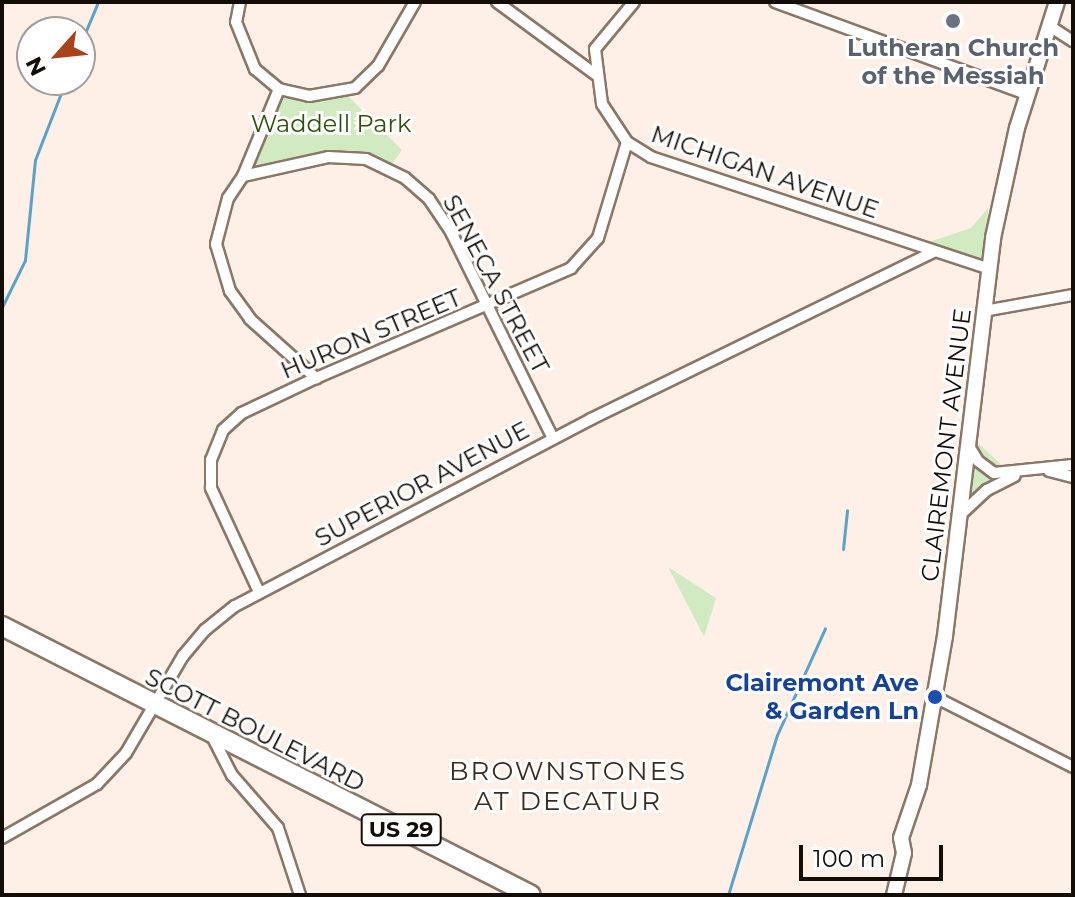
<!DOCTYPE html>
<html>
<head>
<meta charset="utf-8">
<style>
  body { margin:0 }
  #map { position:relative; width:1075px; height:897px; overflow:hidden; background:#fef0e6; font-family:Montserrat,sans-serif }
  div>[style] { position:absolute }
  .green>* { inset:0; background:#d2eac2 }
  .stream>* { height:3px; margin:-1.5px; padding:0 1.5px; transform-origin:1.5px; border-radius:1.5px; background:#5ba2cb }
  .roads { filter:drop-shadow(2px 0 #8b7767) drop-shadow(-2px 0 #8b7767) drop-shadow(0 2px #8b7767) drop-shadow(0 -2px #8b7767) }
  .minor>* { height:10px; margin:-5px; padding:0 5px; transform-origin:5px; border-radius:5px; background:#fff }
  .secondary>* { height:14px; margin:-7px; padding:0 7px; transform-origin:7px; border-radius:7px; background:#fff }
  .trunk>* { height:18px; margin:-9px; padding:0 9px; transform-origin:9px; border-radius:9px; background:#fff }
  .dots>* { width:22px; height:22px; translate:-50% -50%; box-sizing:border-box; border:4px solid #fff; border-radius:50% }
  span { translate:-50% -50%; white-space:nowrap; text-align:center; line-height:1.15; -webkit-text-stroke:6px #fff; paint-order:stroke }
  .shield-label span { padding:2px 6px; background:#fff; border:2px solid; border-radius:6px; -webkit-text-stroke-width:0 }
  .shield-label { font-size:22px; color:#140d07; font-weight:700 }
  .worship-label { font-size:24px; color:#5b616d; font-weight:700 }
  .park-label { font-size:24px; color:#30500f }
  .street-label { font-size:24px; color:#140d07 }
  .transit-label { font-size:24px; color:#164399; font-weight:700 }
  .right { translate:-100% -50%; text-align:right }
  .neighbourhood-label { font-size:26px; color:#3c2b1e; letter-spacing:2px }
  .frame { position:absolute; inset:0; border:4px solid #140d07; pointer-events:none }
  .north { position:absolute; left:16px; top:16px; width:80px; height:80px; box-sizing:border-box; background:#fff; border:2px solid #a19e9c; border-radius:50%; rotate:243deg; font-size:22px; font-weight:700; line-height:32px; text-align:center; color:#140d07 }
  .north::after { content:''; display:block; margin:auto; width:28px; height:36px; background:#a9431c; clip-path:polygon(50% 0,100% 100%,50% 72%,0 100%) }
  .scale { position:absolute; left:799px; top:845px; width:144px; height:36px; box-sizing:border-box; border:4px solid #140d07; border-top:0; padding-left:10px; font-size:24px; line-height:28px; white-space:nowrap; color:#140d07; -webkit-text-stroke:6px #fff; paint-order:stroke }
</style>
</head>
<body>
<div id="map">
  <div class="green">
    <i style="clip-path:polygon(340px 88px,402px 150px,389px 168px,327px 154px,251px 169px,281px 92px,304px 97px)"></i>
    <i style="clip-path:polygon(988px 208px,988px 270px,929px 242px,971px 228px)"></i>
    <i style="clip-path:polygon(969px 435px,1002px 465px,1028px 471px,968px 507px)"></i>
    <i style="clip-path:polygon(668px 567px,716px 598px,704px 637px)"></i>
  </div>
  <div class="stream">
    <i style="left:80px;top:45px;width:47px;rotate:-67.3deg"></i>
    <i style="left:2px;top:307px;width:52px;rotate:-63.9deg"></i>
    <i style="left:25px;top:260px;width:100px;rotate:-84.3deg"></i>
    <i style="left:35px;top:160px;width:86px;rotate:-68.8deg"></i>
    <i style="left:843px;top:549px;width:39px;rotate:-84deg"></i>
    <i style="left:728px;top:895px;width:167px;rotate:-73deg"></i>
    <i style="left:777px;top:735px;width:117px;rotate:-65.8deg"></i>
  </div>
  <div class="roads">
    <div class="minor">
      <i style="left:240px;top:2px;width:20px;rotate:101deg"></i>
      <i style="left:236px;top:22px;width:51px;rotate:68deg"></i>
      <i style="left:255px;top:69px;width:31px;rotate:40deg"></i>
      <i style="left:279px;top:89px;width:31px;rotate:13deg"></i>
      <i style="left:309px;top:96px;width:47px;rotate:-9.9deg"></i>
      <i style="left:355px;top:88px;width:32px;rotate:-44deg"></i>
      <i style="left:378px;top:66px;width:74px;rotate:-60deg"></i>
      <i style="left:497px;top:2px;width:122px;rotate:36.3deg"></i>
      <i style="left:634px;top:2px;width:61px;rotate:129.7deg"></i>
      <i style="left:595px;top:49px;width:55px;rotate:82.7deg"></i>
      <i style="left:602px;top:104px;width:45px;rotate:56.7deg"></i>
      <i style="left:627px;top:142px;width:28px;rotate:32deg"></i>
      <i style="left:651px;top:157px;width:356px;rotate:18.3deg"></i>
      <i style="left:775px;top:2px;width:267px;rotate:20.1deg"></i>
      <i style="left:1048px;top:25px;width:30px;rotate:33deg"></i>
      <i style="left:279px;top:89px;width:94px;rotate:112.5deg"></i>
      <i style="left:243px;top:176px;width:27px;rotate:124deg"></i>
      <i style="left:228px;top:198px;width:48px;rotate:104.6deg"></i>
      <i style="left:216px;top:244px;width:49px;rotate:73.4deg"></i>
      <i style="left:230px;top:291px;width:34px;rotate:54deg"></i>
      <i style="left:250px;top:319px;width:89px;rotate:41.8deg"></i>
      <i style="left:243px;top:176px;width:87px;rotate:-12.6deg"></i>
      <i style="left:328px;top:157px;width:38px;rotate:3deg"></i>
      <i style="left:366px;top:159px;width:43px;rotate:26deg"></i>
      <i style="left:405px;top:178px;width:32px;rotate:41deg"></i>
      <i style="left:429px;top:199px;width:40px;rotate:56deg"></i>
      <i style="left:451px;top:232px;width:230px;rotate:63.7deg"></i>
      <i style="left:984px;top:311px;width:90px;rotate:-10.2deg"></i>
      <i style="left:969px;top:446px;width:17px;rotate:59deg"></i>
      <i style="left:978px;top:461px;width:20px;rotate:37deg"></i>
      <i style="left:994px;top:473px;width:79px;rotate:-5.8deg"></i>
      <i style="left:1049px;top:471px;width:25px;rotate:14deg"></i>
      <i style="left:960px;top:515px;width:37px;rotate:-43deg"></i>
      <i style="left:987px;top:490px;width:31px;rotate:-27deg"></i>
      <i style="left:259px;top:592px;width:115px;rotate:-114.8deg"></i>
      <i style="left:211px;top:488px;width:28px;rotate:-90deg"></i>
      <i style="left:211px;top:460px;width:32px;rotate:-68deg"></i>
      <i style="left:223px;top:430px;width:25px;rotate:-42deg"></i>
      <i style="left:242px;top:413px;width:82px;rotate:-25.3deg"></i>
      <i style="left:316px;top:378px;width:278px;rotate:-23.3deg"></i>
      <i style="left:571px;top:268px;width:40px;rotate:-48deg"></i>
      <i style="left:598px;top:238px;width:100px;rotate:-73.2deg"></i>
      <i style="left:935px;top:697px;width:155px;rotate:26.9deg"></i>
      <i style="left:212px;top:736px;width:44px;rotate:62.9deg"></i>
      <i style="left:232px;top:775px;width:70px;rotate:49deg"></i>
      <i style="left:278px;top:828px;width:71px;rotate:71.8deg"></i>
      <i style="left:2px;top:838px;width:109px;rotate:-29.6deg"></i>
      <i style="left:97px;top:784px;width:42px;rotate:-46.9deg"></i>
      <i style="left:126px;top:753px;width:113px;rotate:-59.6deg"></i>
      <i style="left:183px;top:656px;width:34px;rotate:-50deg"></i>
      <i style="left:205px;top:630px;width:38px;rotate:-39deg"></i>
      <i style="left:235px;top:606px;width:402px;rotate:-27.7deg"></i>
      <i style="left:591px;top:419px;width:381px;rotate:-26deg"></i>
    </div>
    <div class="secondary">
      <i style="left:894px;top:895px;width:43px;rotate:-76.6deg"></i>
      <i style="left:904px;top:853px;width:15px;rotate:-101deg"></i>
      <i style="left:901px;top:838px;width:56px;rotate:-71.2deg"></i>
      <i style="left:919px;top:785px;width:151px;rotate:-80.1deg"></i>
      <i style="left:945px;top:636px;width:401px;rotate:-83.1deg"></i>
      <i style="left:993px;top:238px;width:113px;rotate:-77.7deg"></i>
      <i style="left:1017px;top:128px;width:132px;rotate:-72.4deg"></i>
    </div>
    <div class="trunk">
      <i style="left:2px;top:626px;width:593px;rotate:26.95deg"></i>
    </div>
  </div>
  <div class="dots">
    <i style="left:953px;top:21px;background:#6b7280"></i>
    <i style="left:935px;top:697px;background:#1a4fb4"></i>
  </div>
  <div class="shield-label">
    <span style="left:401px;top:830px">US 29</span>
  </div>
  <div class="worship-label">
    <span style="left:953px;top:62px">Lutheran Church<br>of the Messiah</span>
  </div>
  <div class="park-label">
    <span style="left:331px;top:124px">Waddell Park</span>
  </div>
  <div class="street-label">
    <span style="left:765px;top:172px;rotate:19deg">MICHIGAN AVENUE</span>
    <span style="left:496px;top:284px;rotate:62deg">SENECA STREET</span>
    <span style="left:371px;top:334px;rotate:-23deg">HURON STREET</span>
    <span style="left:946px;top:445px;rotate:-83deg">CLAIREMONT AVENUE</span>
    <span style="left:422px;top:484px;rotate:-28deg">SUPERIOR AVENUE</span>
    <span style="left:255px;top:730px;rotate:27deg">SCOTT BOULEVARD</span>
  </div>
  <div class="transit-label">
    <span class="right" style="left:919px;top:697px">Clairemont Ave<br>&amp; Garden Ln</span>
  </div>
  <div class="neighbourhood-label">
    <span style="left:568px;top:787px">BROWNSTONES<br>AT DECATUR</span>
  </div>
  <div class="frame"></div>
  <div class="north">N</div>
  <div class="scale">100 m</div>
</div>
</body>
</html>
